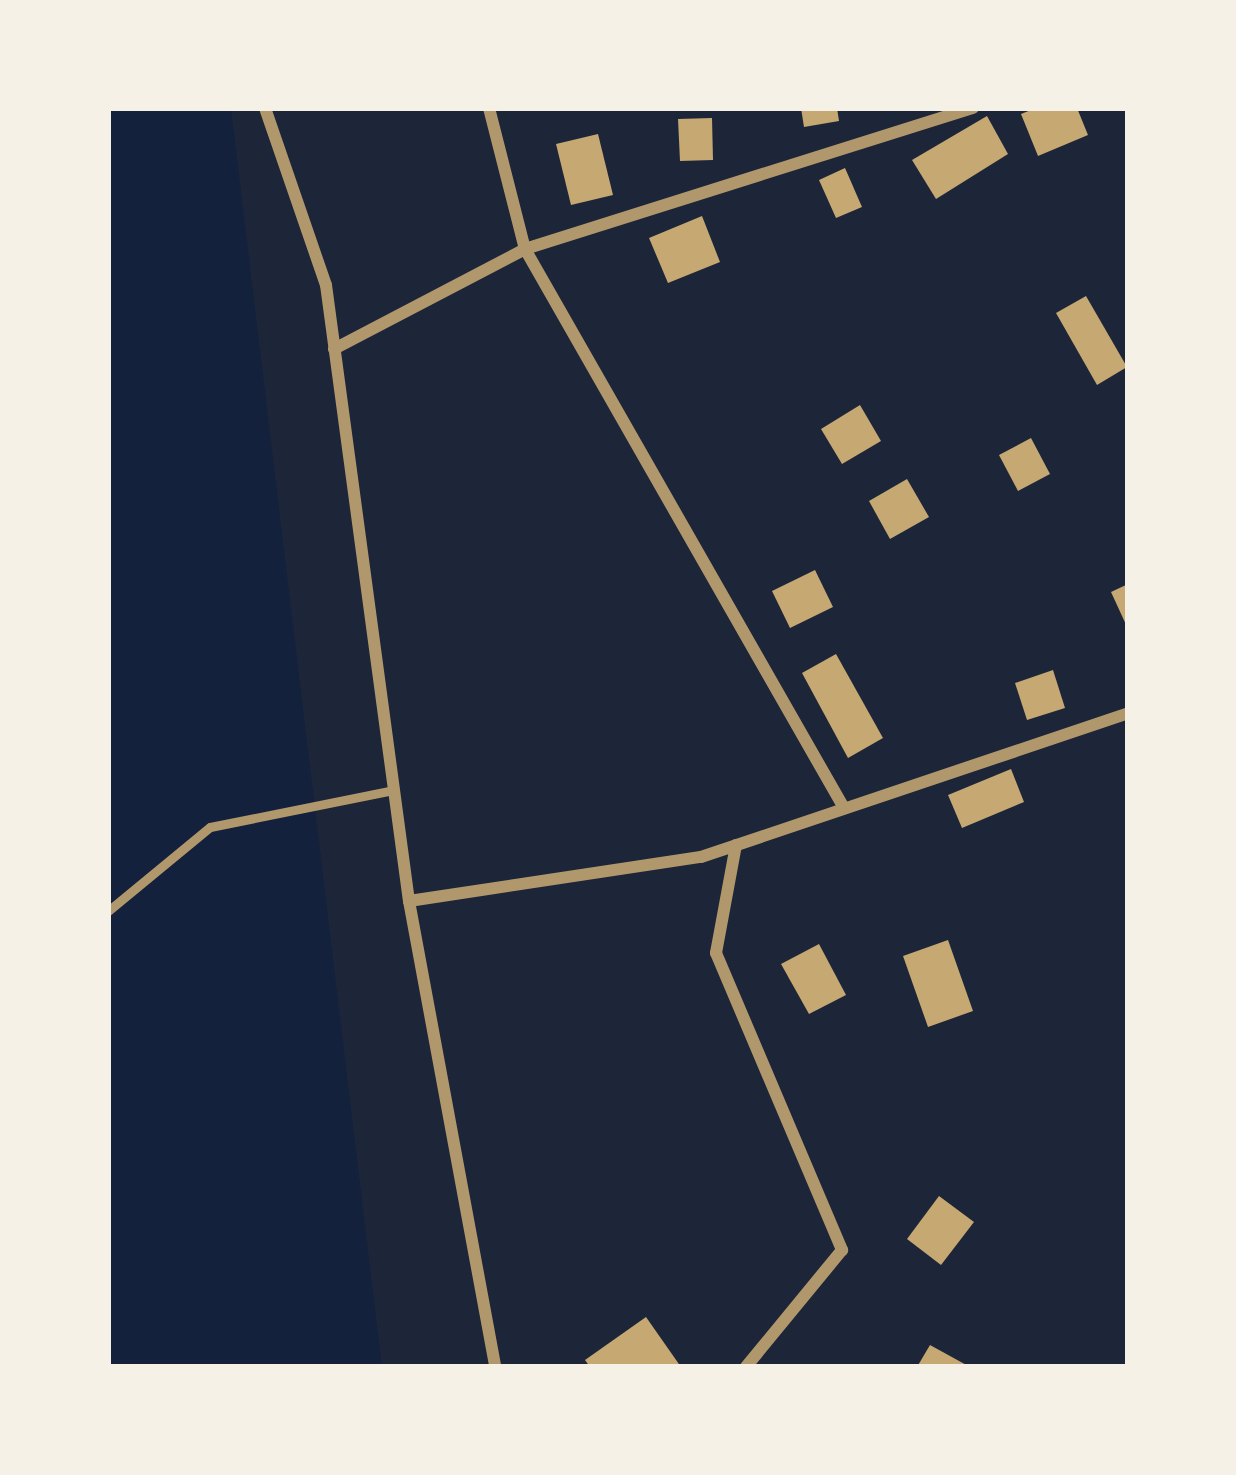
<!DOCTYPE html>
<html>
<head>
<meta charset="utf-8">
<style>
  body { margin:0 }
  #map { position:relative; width:1236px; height:1475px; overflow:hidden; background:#14213d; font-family:Rubik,sans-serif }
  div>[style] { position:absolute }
  .green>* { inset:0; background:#1d2539 }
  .building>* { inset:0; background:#c6a872 }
  .service>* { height:9px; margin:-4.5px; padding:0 4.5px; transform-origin:4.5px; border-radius:4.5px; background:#b1986c }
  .minor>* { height:12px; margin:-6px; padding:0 6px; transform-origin:6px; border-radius:6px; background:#b1986c }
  span { translate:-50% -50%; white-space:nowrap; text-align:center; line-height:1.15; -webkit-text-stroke:12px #f6f1e7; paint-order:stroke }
  .frame { position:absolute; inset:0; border:111px solid #f6f1e7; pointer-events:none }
</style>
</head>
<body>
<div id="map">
  <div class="green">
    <i style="clip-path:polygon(231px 108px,1128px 108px,1128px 1367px,382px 1367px)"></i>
  </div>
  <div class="building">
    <i style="clip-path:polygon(801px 108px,837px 108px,839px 121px,804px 127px)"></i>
    <i style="clip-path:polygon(1036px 108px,1077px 108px,1088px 135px,1038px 156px,1021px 114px)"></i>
    <i style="clip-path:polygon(987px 116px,1008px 154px,936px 199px,912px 160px)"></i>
    <i style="clip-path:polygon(712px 118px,713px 160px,680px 161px,678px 119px)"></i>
    <i style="clip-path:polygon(598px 134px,613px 195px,571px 205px,556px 144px)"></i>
    <i style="clip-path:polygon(845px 168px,862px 207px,836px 218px,819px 180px)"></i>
    <i style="clip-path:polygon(702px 216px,720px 262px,668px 283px,649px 238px)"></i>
    <i style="clip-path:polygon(1086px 296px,1127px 367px,1097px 385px,1056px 313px)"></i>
    <i style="clip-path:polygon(860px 405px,881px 441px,842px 464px,821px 429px)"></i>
    <i style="clip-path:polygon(1031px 438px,1050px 474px,1018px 491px,999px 455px)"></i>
    <i style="clip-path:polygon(907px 479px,929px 517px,890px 539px,869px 501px)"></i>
    <i style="clip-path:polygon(815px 570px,833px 607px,790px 628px,772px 591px)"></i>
    <i style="clip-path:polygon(1128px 584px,1128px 629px,1111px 592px)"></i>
    <i style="clip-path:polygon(836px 654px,883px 738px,848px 758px,802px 673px)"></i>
    <i style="clip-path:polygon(1053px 670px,1065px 708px,1027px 720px,1015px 683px)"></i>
    <i style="clip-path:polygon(1011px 769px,1024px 802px,962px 828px,948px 795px)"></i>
    <i style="clip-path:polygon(948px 940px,973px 1011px,928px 1027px,903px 956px)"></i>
    <i style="clip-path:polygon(819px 944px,846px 995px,809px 1014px,781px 964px)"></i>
    <i style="clip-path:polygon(939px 1196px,974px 1222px,941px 1265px,907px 1239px)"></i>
    <i style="clip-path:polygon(646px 1317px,681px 1367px,590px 1367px,585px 1360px)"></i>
    <i style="clip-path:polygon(930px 1345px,970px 1367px,917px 1367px)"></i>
  </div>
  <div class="service">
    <i style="left:108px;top:911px;width:132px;rotate:-39.5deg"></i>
    <i style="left:210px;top:827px;width:188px;rotate:-11.4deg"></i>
  </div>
  <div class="minor">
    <i style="left:265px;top:108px;width:187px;rotate:71deg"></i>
    <i style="left:326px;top:285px;width:622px;rotate:82.33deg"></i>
    <i style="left:409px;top:901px;width:474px;rotate:79.5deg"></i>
    <i style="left:489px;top:108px;width:146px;rotate:75.7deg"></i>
    <i style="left:525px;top:249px;width:644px;rotate:60.29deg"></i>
    <i style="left:334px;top:349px;width:216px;rotate:-27.6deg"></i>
    <i style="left:525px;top:249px;width:470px;rotate:-17.5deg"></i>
    <i style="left:736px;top:845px;width:110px;rotate:100.5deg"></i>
    <i style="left:716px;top:953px;width:323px;rotate:67deg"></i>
    <i style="left:842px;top:1250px;width:151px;rotate:129.4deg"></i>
    <i style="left:409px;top:901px;width:295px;rotate:-8.6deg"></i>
    <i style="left:701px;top:857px;width:451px;rotate:-18.6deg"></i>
  </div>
  <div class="frame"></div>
</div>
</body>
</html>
